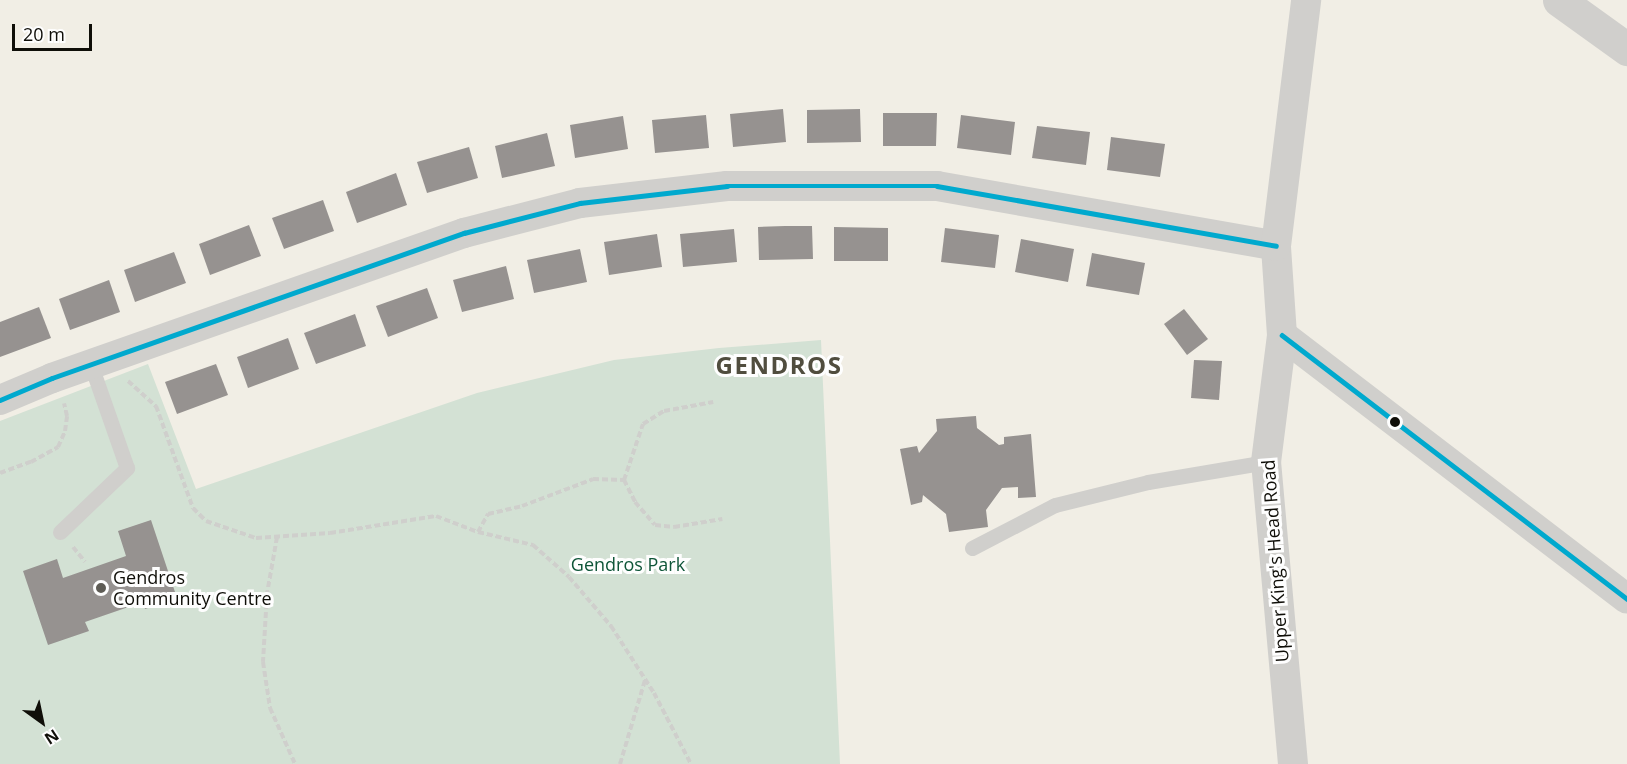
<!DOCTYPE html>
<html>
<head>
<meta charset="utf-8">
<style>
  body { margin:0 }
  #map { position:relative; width:1627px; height:764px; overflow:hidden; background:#f1eee5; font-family:"Open Sans",sans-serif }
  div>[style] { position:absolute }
  .green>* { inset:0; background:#d3e1d4 }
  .building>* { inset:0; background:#969290 }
  .path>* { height:4px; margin-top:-2px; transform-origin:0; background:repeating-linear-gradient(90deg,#cfcfcc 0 6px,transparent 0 9px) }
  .lane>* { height:15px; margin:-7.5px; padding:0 7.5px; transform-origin:7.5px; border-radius:7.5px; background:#d0cfcc }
  .street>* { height:30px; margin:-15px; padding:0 15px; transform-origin:15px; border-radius:15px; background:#d0cfcc }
  .secondary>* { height:33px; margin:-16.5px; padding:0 16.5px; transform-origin:16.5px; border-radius:16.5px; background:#d0cfcc }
  .bus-1>* { height:4.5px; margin:-2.25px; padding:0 2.25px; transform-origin:2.25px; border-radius:2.25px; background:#00a9ce }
  .dots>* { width:16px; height:16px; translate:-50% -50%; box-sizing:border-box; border:3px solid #fefefe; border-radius:50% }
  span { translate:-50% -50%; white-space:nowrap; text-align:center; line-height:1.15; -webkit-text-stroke:6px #fefefe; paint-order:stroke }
  .street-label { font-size:18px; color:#0f0e08 }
  .park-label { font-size:18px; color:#0e5538 }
  .poi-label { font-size:18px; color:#0f0e08 }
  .left { translate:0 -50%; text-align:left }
  .district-label { font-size:24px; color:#504d3e; font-weight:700; letter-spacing:1.5px }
  .north { position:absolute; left:12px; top:692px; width:60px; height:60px; -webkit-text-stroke:4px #fefefe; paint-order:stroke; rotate:147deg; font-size:16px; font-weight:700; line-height:24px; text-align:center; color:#0f0e08 }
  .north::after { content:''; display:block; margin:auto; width:21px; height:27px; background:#0f0e08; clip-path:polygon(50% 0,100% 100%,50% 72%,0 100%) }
  .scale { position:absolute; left:12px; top:24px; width:80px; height:27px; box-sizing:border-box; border:3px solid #0f0e08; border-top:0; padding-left:8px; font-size:18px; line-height:21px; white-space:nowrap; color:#0f0e08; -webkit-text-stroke:4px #fefefe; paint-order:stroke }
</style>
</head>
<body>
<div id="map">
  <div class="green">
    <i style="clip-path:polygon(821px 340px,840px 764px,0 764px,0 421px,148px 364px,196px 489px,477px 393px,614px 360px,719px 348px)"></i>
  </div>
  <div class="building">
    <i style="clip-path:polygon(783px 109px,786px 142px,733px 147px,730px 114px)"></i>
    <i style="clip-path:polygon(860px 109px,861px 142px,807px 143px,807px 110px)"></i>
    <i style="clip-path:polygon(883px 113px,937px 113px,936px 146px,883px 146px)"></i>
    <i style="clip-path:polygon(706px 115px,709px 148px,655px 153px,652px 120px)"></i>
    <i style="clip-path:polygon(961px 115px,1015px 122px,1011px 155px,957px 148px)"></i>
    <i style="clip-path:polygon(623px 116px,628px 149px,575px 158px,570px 125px)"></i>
    <i style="clip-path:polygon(1037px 126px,1090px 132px,1086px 165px,1032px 158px)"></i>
    <i style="clip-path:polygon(547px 133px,555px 166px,502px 178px,495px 146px)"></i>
    <i style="clip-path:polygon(1111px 137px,1165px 144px,1160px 177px,1107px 170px)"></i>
    <i style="clip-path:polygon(469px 147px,478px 178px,427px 193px,417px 162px)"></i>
    <i style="clip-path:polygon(396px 173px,407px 205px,357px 223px,346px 192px)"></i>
    <i style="clip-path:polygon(323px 200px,334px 231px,284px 249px,272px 218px)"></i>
    <i style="clip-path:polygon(249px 225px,261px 256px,210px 275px,199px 244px)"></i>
    <i style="clip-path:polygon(785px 226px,812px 226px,813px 259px,759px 260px,758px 227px)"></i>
    <i style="clip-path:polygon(834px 227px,888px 228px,888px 261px,834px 261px)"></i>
    <i style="clip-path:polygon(945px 228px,999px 235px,995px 268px,941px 262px)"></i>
    <i style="clip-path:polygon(734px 229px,737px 262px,683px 267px,680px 234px)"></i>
    <i style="clip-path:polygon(657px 234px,662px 267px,609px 275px,604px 242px)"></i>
    <i style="clip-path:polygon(1021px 239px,1074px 249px,1068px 282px,1015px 272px)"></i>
    <i style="clip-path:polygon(580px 249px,587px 282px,534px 293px,527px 260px)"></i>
    <i style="clip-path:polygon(174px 252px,186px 283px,135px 302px,124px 270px)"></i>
    <i style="clip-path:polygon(1092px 253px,1145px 263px,1139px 295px,1086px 286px)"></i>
    <i style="clip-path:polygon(506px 266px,514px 299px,462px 312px,453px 280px)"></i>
    <i style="clip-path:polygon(109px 280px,120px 312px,70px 330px,59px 299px)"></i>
    <i style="clip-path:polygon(427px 288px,438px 318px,388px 337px,376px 306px)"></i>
    <i style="clip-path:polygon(39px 307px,51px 338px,0 357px,0 322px)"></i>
    <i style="clip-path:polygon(1184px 309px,1208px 339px,1187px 355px,1164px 324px)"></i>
    <i style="clip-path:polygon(355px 314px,366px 346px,316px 364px,304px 333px)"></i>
    <i style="clip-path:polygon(288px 338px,299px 369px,248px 388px,237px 357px)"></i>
    <i style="clip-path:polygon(1194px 360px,1222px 361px,1219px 400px,1191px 398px)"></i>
    <i style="clip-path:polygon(216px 364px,228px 395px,177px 414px,165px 382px)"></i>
    <i style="clip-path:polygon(976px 416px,977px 428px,999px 445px,1004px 444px,1004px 437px,1031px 434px,1036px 497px,1018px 498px,1018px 487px,1002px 488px,986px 510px,988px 527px,949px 532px,946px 514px,923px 495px,922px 502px,911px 505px,900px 449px,917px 446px,919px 453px,937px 431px,936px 419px)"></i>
    <i style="clip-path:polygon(151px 520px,177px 598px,145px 609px,143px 602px,85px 622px,89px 631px,48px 645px,23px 571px,57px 559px,63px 578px,126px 556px,118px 531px)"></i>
  </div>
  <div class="path">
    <i style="left:128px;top:381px;width:38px;rotate:42deg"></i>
    <i style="left:156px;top:406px;width:109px;rotate:70.1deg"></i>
    <i style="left:193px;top:508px;width:18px;rotate:45deg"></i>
    <i style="left:206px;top:521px;width:53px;rotate:18.8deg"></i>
    <i style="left:256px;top:538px;width:74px;rotate:-3.9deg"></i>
    <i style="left:330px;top:533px;width:107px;rotate:-9.1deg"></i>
    <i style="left:436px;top:516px;width:45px;rotate:20.9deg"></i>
    <i style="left:478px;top:532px;width:21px;rotate:-61deg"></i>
    <i style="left:488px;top:514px;width:35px;rotate:-13deg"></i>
    <i style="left:522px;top:506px;width:76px;rotate:-20.8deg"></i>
    <i style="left:593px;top:479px;width:31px;rotate:2deg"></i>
    <i style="left:624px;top:480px;width:25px;rotate:63deg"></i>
    <i style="left:635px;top:502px;width:30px;rotate:49deg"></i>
    <i style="left:655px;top:525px;width:19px;rotate:6deg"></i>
    <i style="left:674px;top:527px;width:49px;rotate:-9.5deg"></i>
    <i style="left:0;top:473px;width:33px;rotate:-20deg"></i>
    <i style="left:31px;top:462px;width:31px;rotate:-29deg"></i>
    <i style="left:58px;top:447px;width:17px;rotate:-66deg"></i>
    <i style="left:65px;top:431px;width:15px;rotate:-82deg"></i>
    <i style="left:67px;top:416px;width:13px;rotate:-103deg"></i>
    <i style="left:624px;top:480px;width:59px;rotate:-71.3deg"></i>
    <i style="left:643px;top:424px;width:25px;rotate:-32deg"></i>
    <i style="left:664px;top:411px;width:50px;rotate:-10.4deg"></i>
    <i style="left:478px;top:532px;width:57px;rotate:13.3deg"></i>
    <i style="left:533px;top:545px;width:48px;rotate:41.6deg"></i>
    <i style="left:569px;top:577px;width:65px;rotate:49.4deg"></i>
    <i style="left:611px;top:626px;width:80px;rotate:57.3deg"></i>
    <i style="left:654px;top:693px;width:80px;rotate:62.5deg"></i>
    <i style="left:277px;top:537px;width:58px;rotate:100deg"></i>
    <i style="left:267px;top:594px;width:68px;rotate:93.4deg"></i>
    <i style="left:263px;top:662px;width:47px;rotate:81.3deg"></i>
    <i style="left:270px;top:708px;width:61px;rotate:65.9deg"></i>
    <i style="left:73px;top:547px;width:19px;rotate:51deg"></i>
    <i style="left:620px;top:764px;width:88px;rotate:-73.4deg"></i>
  </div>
  <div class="lane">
    <i style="left:60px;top:532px;width:93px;rotate:-43.7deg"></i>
    <i style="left:127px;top:468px;width:109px;rotate:-109.3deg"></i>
    <i style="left:972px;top:548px;width:93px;rotate:-27.4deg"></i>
    <i style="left:1055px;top:505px;width:96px;rotate:-13.9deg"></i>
    <i style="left:1148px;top:482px;width:120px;rotate:-9.6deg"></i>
  </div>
  <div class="street">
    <i style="left:1282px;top:335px;width:434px;rotate:37.4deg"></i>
    <i style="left:0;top:400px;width:56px;rotate:-22.9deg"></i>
    <i style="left:52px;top:378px;width:437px;rotate:-19.4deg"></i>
    <i style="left:464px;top:233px;width:120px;rotate:-14.5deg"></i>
    <i style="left:580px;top:203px;width:148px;rotate:-6.6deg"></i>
    <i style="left:727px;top:186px;width:210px"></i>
    <i style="left:937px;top:186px;width:344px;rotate:10deg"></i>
    <i style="left:1293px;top:764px;width:303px;rotate:-95.1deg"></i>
    <i style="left:1266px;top:462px;width:128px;rotate:-82.8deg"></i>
    <i style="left:1282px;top:335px;width:89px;rotate:-93.9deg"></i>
    <i style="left:1276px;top:246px;width:248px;rotate:-83deg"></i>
  </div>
  <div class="secondary">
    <i style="left:1559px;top:0;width:84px;rotate:35.8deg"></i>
  </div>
  <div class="bus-1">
    <i style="left:1282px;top:335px;width:434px;rotate:37.4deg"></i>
    <i style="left:0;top:400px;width:56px;rotate:-22.9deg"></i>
    <i style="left:52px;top:378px;width:437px;rotate:-19.4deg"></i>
    <i style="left:464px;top:233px;width:120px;rotate:-14.5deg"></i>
    <i style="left:580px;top:203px;width:148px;rotate:-6.6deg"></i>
    <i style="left:727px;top:186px;width:210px"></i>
    <i style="left:937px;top:186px;width:344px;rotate:10deg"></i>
  </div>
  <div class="dots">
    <i style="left:1395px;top:422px;background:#0f0e08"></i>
    <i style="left:101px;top:588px;background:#5e5c55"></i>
  </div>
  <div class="street-label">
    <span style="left:1275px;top:561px;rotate:-94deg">Upper King's Head Road</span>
  </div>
  <div class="park-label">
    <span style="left:628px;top:564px">Gendros Park</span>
  </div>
  <div class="poi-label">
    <span class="left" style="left:113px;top:588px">Gendros<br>Community Centre</span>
  </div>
  <div class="district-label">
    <span style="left:779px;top:365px">GENDROS</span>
  </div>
  <div class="north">N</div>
  <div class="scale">20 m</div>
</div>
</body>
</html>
